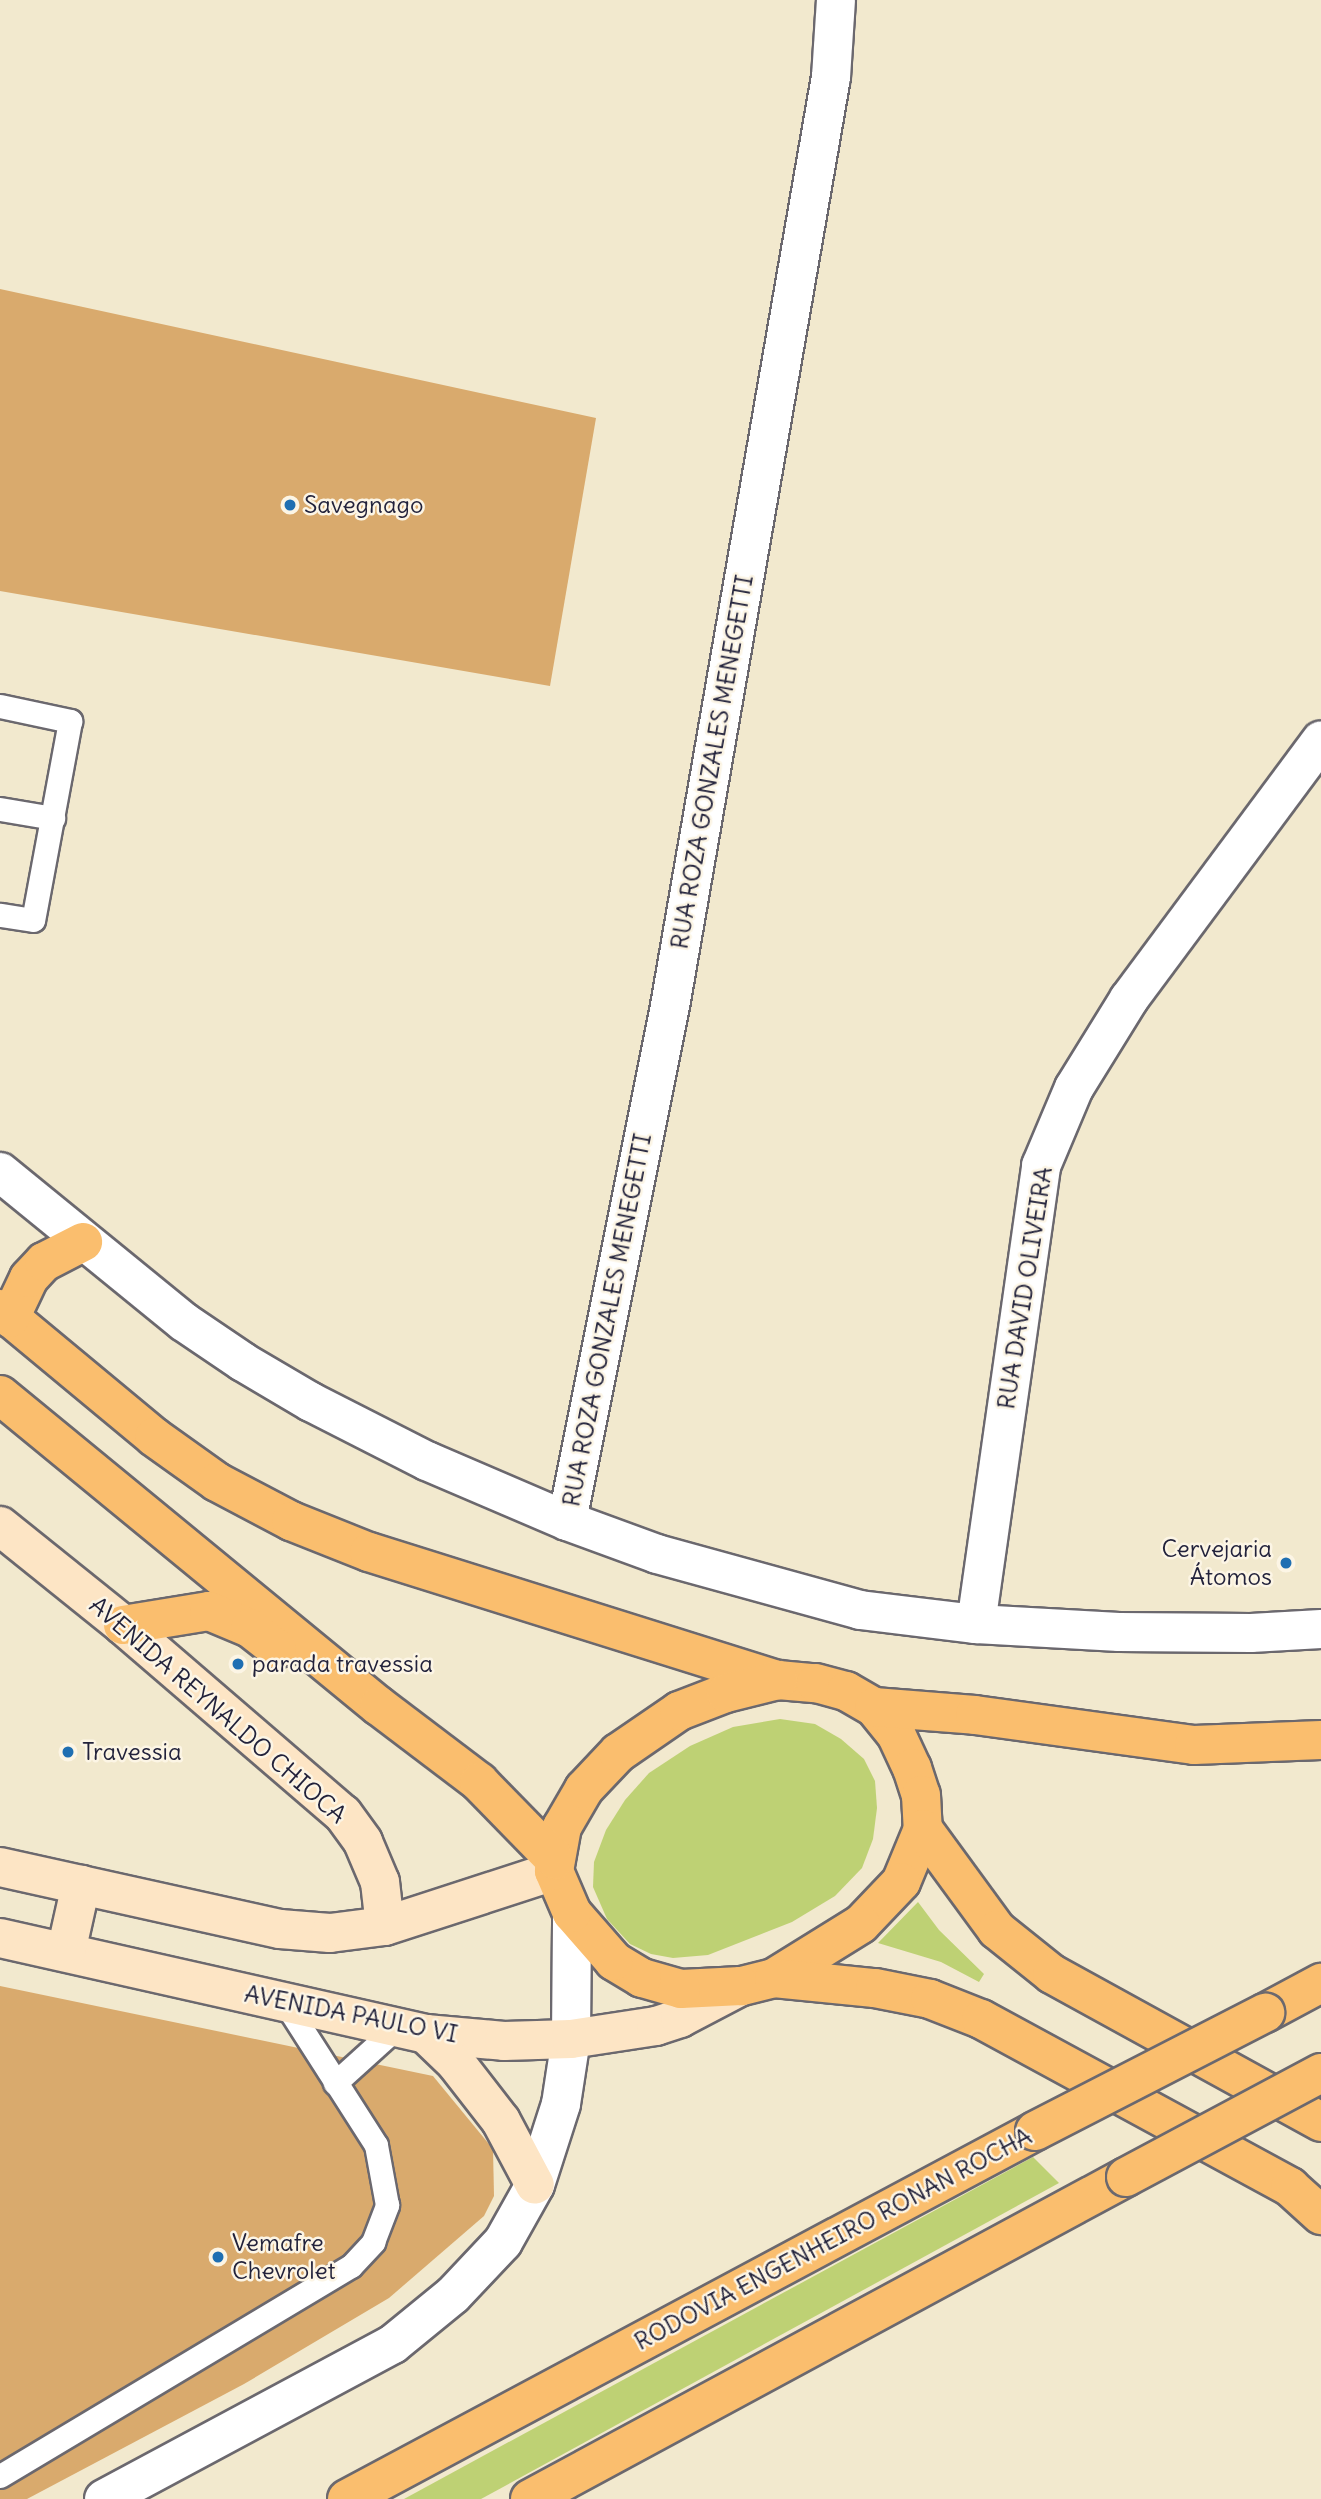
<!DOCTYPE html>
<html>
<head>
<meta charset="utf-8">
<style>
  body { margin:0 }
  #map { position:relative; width:1321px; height:2499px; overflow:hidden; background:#f2e9ce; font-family:Delius,sans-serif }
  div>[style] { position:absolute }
  .green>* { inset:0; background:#bed174 }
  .building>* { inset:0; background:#d9aa6d }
  .roads { filter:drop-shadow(2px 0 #6b686e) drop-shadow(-2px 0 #6b686e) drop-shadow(0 2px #6b686e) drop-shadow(0 -2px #6b686e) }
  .service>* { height:23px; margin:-11.5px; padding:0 11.5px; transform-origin:11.5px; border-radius:11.5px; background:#fff }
  .minor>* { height:38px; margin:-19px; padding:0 19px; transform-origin:19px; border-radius:19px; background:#fff }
  .tertiary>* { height:38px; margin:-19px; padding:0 19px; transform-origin:19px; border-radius:19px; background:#fff }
  .secondary>* { height:38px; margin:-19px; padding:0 19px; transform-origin:19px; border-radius:19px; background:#fde5c5 }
  .primary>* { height:38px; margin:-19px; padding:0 19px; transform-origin:19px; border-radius:19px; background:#fabe6e }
  .motorway>* { height:38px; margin:-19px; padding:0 19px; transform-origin:19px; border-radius:19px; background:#fabe6e }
  .bridges { filter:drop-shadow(2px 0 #6b686e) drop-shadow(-2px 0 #6b686e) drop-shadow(0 2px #6b686e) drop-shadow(0 -2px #6b686e) }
  .motorway-bridge>* { height:38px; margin:-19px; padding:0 19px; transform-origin:19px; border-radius:19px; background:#fabe6e }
  .dots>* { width:19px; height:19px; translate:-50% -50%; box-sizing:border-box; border:4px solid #fcf5e5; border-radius:50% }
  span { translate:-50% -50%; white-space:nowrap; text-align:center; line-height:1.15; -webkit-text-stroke:5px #fcf5e5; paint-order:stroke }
  .poi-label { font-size:24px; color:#22223b }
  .left { translate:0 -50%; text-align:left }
  .right { translate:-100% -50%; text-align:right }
  .street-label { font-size:24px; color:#22223b }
</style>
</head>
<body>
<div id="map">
  <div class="green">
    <i style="clip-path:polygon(780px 1719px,815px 1724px,841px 1739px,864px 1759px,875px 1781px,877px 1808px,873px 1839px,862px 1868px,835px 1896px,792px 1922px,708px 1955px,673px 1958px,651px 1954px,630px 1944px,607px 1919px,593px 1887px,594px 1862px,606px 1830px,625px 1800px,649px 1773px,690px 1746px,733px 1727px)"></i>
    <i style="clip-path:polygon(918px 1902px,939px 1930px,984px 1974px,979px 1982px,941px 1962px,878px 1943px)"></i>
    <i style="clip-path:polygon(1033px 2157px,1059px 2183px,481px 2499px,404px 2499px)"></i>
  </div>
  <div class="building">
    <i style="clip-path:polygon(0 289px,596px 418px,550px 686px,0 591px)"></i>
    <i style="clip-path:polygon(0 1986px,433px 2076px,493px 2149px,494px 2196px,484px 2216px,389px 2298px,244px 2384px,27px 2499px,0 2499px)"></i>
  </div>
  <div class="roads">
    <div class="service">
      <i style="left:0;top:706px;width:72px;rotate:12.1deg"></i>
      <i style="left:70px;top:721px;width:202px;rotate:100.5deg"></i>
      <i style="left:33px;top:920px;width:33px;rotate:-171deg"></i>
      <i style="left:0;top:809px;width:54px;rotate:9.6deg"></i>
      <i style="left:335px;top:2083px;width:84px;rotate:-42.1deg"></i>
      <i style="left:0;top:2476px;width:409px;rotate:-30.9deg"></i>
      <i style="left:351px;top:2266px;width:33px;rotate:-47deg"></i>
      <i style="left:373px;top:2242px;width:40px;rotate:-69deg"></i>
      <i style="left:387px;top:2205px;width:61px;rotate:-100.4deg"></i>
      <i style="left:376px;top:2145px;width:171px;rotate:-122.6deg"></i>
    </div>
    <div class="minor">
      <i style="left:567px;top:1521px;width:525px;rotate:-78.69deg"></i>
      <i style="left:670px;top:1006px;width:943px;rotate:-80.17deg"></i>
      <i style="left:831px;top:77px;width:77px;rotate:-86.3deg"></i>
      <i style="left:976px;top:1624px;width:463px;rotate:-81.9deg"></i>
      <i style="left:1041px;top:1166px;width:85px;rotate:-67.1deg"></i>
      <i style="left:1074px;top:1088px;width:105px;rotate:-58.3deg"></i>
      <i style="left:1129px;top:999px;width:322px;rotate:-53.4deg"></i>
    </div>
    <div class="tertiary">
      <i style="left:0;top:1172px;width:237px;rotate:39.2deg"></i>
      <i style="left:184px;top:1322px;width:71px;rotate:34.1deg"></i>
      <i style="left:243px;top:1362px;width:79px;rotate:30.5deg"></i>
      <i style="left:311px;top:1402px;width:130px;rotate:27deg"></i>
      <i style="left:427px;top:1461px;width:152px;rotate:23.2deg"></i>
      <i style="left:567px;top:1521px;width:96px;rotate:20.1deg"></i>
      <i style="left:657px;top:1554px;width:211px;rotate:15.4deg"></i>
      <i style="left:860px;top:1610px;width:117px;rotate:6.9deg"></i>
      <i style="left:976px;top:1624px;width:143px;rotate:3.2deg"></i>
      <i style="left:1119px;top:1632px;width:132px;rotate:0.4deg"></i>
      <i style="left:1251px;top:1633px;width:70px;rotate:-3.3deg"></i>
      <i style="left:104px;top:2499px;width:328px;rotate:-28.2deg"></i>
      <i style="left:393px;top:2344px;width:77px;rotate:-39.2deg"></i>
      <i style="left:453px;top:2295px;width:73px;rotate:-46.7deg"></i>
      <i style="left:503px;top:2242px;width:65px;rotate:-60.7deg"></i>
      <i style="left:535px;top:2185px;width:85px;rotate:-72.2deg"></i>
      <i style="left:561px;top:2104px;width:66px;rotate:-81.3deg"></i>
      <i style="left:571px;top:2039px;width:126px;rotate:-89.5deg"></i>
    </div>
    <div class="secondary">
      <i style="left:0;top:1526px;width:158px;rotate:38.8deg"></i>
      <i style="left:123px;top:1625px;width:290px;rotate:40.7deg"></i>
      <i style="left:343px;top:1814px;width:34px;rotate:54deg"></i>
      <i style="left:363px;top:1842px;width:43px;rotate:67deg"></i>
      <i style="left:380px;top:1882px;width:44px;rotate:83.5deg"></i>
      <i style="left:0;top:1867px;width:287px;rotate:12.5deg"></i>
      <i style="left:280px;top:1929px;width:50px;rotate:4.6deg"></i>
      <i style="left:330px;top:1933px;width:55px;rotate:-7.3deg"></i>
      <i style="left:385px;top:1926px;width:178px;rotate:-18deg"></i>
      <i style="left:0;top:1938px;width:437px;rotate:12.7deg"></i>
      <i style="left:426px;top:2034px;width:78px;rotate:5.1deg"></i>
      <i style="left:504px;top:2041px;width:67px;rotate:-1.7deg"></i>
      <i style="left:571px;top:2039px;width:86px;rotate:-8.7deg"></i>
      <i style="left:656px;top:2026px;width:25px;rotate:-18deg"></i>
      <i style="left:680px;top:2018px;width:69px;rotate:-27.7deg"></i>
      <i style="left:66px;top:1952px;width:69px;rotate:-77.4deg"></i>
      <i style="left:426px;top:2034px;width:42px;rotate:44deg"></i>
      <i style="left:456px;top:2063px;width:73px;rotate:52.2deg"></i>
      <i style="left:501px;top:2121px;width:72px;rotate:62deg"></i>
    </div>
    <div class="primary">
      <i style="left:0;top:1309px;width:200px;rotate:39.7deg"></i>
      <i style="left:154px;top:1437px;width:77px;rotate:35.5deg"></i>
      <i style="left:217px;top:1482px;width:84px;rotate:27.8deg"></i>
      <i style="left:291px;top:1521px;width:84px;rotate:21.7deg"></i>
      <i style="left:369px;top:1552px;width:429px;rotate:17.4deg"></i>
      <i style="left:778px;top:1680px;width:38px;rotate:5deg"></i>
      <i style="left:816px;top:1683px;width:31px;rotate:15deg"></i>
      <i style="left:846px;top:1691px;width:32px;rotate:30deg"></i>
      <i style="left:874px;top:1707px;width:35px;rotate:51deg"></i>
      <i style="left:896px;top:1734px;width:38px;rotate:65deg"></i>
      <i style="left:912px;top:1768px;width:28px;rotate:72deg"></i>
      <i style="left:921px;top:1795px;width:34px;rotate:87deg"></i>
      <i style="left:923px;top:1829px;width:57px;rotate:112.5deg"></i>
      <i style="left:901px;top:1882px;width:58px;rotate:133.6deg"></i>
      <i style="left:861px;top:1924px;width:102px;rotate:148.2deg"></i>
      <i style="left:774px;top:1978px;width:34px;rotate:166deg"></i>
      <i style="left:741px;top:1986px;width:60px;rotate:177.1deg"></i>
      <i style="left:681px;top:1989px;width:41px;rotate:-164.2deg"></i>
      <i style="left:642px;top:1978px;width:33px;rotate:-149deg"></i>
      <i style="left:614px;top:1961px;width:64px;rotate:-131.2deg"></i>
      <i style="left:572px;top:1913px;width:46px;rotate:-113.2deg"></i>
      <i style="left:554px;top:1871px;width:45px;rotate:-79.7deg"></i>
      <i style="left:562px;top:1827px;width:44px;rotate:-59.9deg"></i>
      <i style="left:584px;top:1789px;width:50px;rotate:-46.6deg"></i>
      <i style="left:618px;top:1753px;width:74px;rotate:-34.5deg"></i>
      <i style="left:679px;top:1711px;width:50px;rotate:-21deg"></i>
      <i style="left:726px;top:1693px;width:54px;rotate:-14deg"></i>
      <i style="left:10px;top:1318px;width:44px;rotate:-64.6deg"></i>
      <i style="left:29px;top:1278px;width:22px;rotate:-47deg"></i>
      <i style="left:44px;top:1262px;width:44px;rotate:-27.1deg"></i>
      <i style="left:0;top:1395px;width:490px;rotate:39.4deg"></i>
      <i style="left:379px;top:1706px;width:126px;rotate:37.2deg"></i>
      <i style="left:479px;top:1782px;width:109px;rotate:45.7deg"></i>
      <i style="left:123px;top:1625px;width:87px;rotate:-9.2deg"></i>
      <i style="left:209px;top:1611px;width:44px;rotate:22.5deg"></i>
      <i style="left:250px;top:1628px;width:34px;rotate:38deg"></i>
      <i style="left:923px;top:1829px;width:125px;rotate:53.8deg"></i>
      <i style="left:997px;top:1930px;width:70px;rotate:38.7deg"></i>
      <i style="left:1052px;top:1974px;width:307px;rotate:28.8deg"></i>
      <i style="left:774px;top:1978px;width:101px;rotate:5.7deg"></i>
      <i style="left:875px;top:1988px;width:56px;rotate:11.3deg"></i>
      <i style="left:930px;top:1999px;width:55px;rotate:21.4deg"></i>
      <i style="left:981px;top:2019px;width:352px;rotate:28.5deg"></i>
      <i style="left:1290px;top:2187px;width:42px;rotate:42.1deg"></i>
    </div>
    <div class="motorway">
      <i style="left:874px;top:1707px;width:101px;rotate:4.5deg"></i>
      <i style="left:975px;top:1715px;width:221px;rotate:7.8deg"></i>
      <i style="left:1194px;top:1745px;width:127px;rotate:-2.3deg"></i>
      <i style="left:1265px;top:2013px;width:64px;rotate:-28.2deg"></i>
      <i style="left:347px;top:2499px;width:780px;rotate:-28.14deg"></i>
      <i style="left:530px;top:2499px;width:677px;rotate:-28.38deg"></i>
    </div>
  </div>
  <div class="bridges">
    <div class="motorway-bridge">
      <i style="left:1035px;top:2131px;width:259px;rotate:-27.2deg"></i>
      <i style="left:1126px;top:2177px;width:221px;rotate:-28.1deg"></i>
    </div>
  </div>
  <div class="dots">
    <i style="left:290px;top:505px;background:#1f6fb2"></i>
    <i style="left:1286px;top:1563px;background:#1f6fb2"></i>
    <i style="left:238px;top:1664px;background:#1f6fb2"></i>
    <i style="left:68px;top:1752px;background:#1f6fb2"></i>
    <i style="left:218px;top:2257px;background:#1f6fb2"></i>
  </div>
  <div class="poi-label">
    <span class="left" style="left:304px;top:505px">Savegnago</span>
    <span class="right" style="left:1272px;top:1563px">Cervejaria<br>Átomos</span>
    <span class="left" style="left:252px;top:1664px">parada travessia</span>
    <span class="left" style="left:82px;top:1752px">Travessia</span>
    <span class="left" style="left:232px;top:2257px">Vemafre<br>Chevrolet</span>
  </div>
  <div class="street-label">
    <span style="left:712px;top:762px;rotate:-80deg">RUA ROZA GONZALES MENEGETTI</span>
    <span style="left:1025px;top:1288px;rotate:-81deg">RUA DAVID OLIVEIRA</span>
    <span style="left:607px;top:1320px;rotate:-79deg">RUA ROZA GONZALES MENEGETTI</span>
    <span style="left:218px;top:1710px;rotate:41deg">AVENIDA REYNALDO CHIOCA</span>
    <span style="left:351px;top:2014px;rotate:11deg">AVENIDA PAULO VI</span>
    <span style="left:833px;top:2239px;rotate:-28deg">RODOVIA ENGENHEIRO RONAN ROCHA</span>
  </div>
</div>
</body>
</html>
